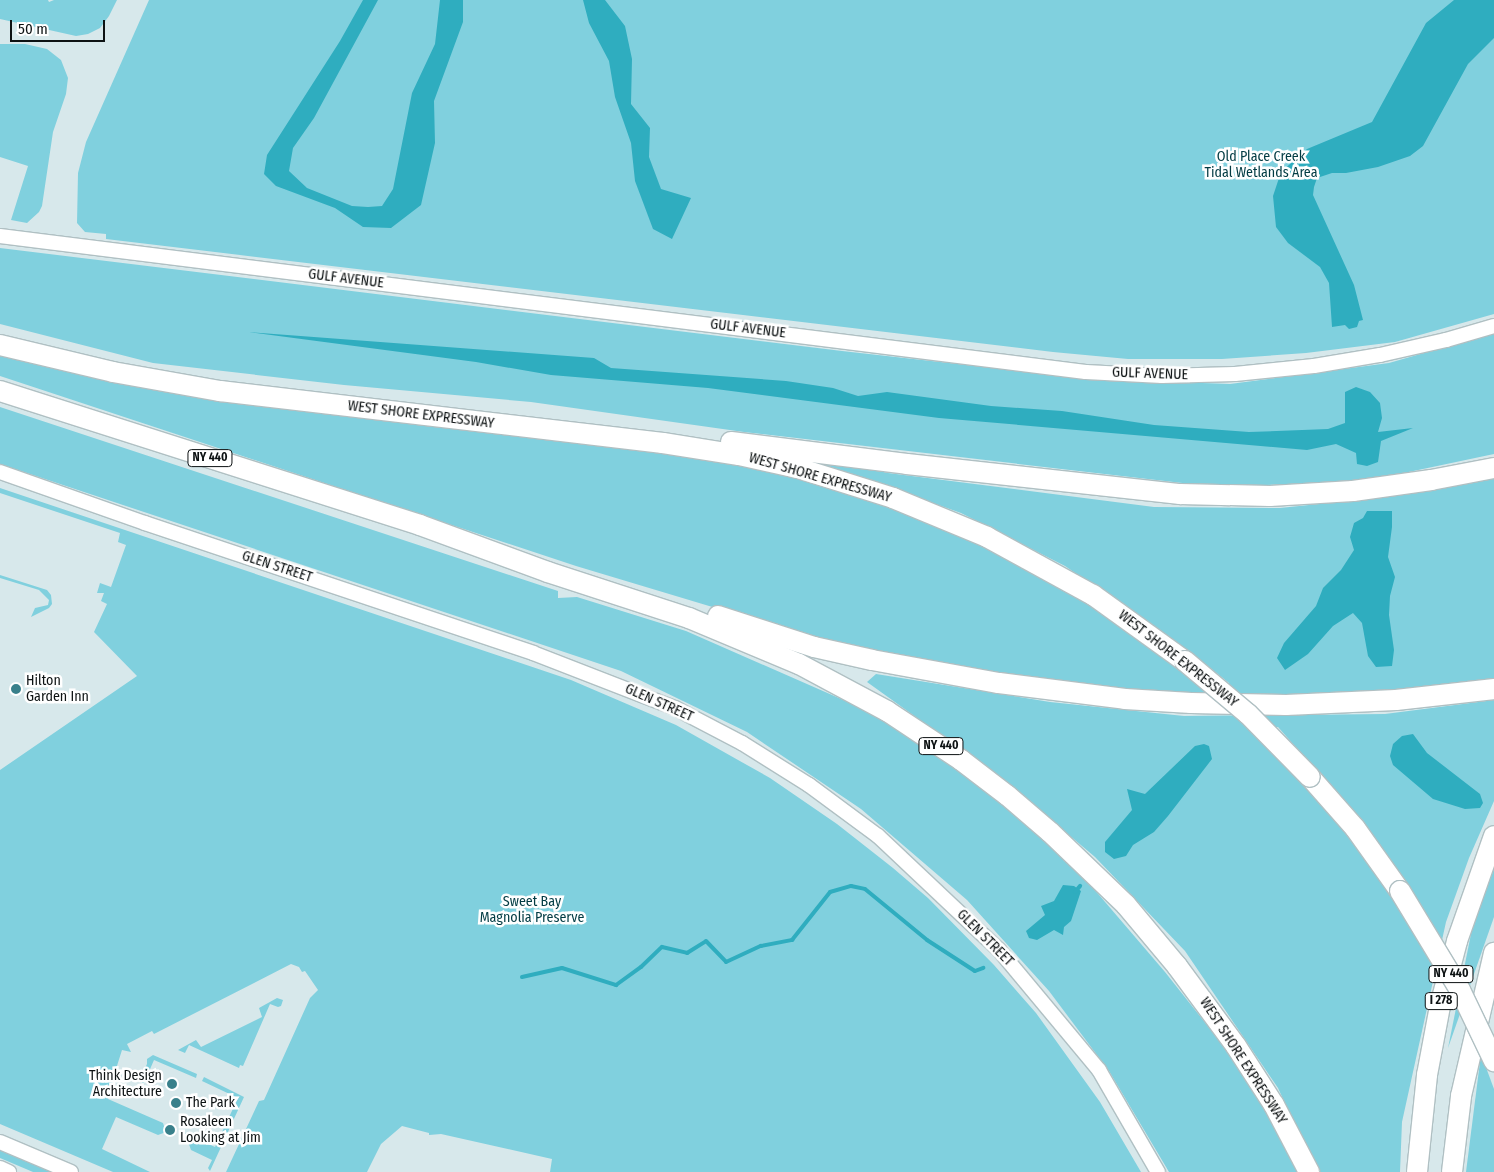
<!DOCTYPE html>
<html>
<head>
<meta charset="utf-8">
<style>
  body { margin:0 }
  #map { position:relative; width:1494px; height:1172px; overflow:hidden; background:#d7e8eb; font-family:"Fira Sans Condensed",sans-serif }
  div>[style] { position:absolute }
  .green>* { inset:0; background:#80d0de }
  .water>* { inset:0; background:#2fadbf }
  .stream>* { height:4px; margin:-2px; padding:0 2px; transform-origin:2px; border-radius:2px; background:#2fadbf }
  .roads { filter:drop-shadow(1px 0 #b0c0c3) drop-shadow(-1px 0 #b0c0c3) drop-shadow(0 1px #b0c0c3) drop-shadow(0 -1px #b0c0c3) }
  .tertiary>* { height:14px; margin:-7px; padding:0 7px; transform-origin:7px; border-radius:7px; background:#fff }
  .motorway>* { height:20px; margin:-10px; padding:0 10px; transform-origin:10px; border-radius:10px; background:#fff }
  .bridges { filter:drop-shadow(1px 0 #b0c0c3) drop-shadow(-1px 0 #b0c0c3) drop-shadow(0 1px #b0c0c3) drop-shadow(0 -1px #b0c0c3) }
  .motorway-bridge>* { height:20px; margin:-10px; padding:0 10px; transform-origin:10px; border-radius:10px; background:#fff }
  .dots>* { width:14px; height:14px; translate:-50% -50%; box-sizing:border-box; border:2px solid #fff; border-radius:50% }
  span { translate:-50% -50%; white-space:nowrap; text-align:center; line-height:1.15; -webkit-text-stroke:5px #fff; paint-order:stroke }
  .shield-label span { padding:1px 4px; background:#fff; border:1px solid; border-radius:4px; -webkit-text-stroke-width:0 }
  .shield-label { font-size:12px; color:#0d1213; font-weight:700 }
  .park-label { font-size:14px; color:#023b43 }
  .street-label { font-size:14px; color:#0d1213 }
  .poi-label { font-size:14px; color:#0d1213 }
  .left { translate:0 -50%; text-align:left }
  .right { translate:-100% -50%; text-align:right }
  .scale { position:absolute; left:10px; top:20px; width:95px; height:22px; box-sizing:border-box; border:2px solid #0d1213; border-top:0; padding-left:6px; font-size:15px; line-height:18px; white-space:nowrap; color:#0d1213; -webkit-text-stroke:4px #fff; paint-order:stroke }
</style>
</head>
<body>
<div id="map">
  <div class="green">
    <i style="clip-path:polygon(0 0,48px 0,49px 2px,54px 0,117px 0,109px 16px,100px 28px,88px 34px,76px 36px,0 19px)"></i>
    <i style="clip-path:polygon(149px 0,1494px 0,1494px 314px,1395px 342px,1306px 353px,1222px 359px,1128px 359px,1053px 352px,106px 239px,106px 234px,85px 232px,77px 223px,78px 173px,86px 142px)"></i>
    <i style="clip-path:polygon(0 44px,25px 44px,47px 49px,61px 60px,68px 78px,66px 94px,53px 132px,42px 206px,39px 212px,27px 223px,11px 220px,28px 166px,0 157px)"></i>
    <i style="clip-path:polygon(0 248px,842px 351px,1090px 379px,1230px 384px,1389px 363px,1494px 333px,1494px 454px,1366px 481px,1217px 487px,744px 432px,531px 402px,344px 385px,153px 363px,0 324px)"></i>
    <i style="clip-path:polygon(0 352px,140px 387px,680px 455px,762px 469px,872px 500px,953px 532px,1054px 583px,1121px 626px,1197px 684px,1229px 683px,1193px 654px,1065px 566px,961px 513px,885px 486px,809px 463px,809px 456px,888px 473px,1154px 507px,1280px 508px,1377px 498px,1494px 476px,1494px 680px,1447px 687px,1289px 697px,1208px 699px,1058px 686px,846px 647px,576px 566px,0 376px)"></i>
    <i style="clip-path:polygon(0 407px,558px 591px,558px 598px,577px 597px,686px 631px,873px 713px,972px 778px,1070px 861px,1165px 972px,1241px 1068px,1299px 1172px,1169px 1172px,1109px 1071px,1049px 991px,967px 900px,861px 809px,747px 732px,621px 671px,0 464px)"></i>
    <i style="clip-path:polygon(0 488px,571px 680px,676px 725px,770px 778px,837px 824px,893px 868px,928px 898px,994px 965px,1036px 1013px,1100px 1102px,1141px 1172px,550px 1172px,552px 1159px,441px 1134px,429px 1135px,429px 1133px,402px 1126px,381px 1144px,367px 1172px,226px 1172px,259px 1101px,264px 1100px,310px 998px,318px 990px,305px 971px,302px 972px,299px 967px,291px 964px,154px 1034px,152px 1031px,127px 1044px,131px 1052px,122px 1050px,116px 1069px,120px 1072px,108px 1099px,163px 1123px,166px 1132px,158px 1135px,116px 1117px,102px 1149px,150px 1172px,113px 1172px,0 1124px,0 770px,137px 676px,94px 632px,107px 604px,101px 601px,104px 593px,97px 593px,100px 583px,111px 587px,126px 545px,118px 542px,120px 533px,0 493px)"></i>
    <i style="clip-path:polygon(0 575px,47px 590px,51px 595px,52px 604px,49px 608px,31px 617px,35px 608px,48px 605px,49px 600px,39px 590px,0 578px)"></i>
    <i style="clip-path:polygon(evenodd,876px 674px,1050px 702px,1184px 716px,1385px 714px,1494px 700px,1494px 801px,1469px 858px,1446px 922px,1402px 1122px,1400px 1172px,1317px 1172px,1278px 1088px,1185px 951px,1095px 857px,1005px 781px,867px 682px,876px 674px,1278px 727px,1317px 771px,1410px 888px,1425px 911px,1417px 936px,1397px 902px,1359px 847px,1306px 784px,1250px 728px,1278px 727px)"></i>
    <i style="clip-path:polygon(1494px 869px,1494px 917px,1448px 1048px,1472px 929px)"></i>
    <i style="clip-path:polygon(277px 998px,283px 1000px,281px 1006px,278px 1007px,270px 1004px,243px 1066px,240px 1065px,239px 1068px,189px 1045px,185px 1053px,178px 1050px,196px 1040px,201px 1047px,262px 1017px,259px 1008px)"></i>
    <i style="clip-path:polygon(1481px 1054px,1494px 1089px,1494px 1172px,1466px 1172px)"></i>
    <i style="clip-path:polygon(153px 1055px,197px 1074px,196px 1078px,154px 1060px,144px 1083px,139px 1081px,147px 1064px,147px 1059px)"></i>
    <i style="clip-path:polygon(204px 1077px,244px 1097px,210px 1171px,208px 1168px,212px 1160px,191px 1150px,185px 1133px,215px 1147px,238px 1098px,202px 1081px)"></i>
    <i style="clip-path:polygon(0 1149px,54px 1172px,33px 1172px,0 1158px)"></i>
  </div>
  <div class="water">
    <i style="clip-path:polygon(363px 0,378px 0,314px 118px,293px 148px,289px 171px,307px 188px,352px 206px,368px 207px,382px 206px,393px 189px,412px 93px,435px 44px,440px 0,463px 0,463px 22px,434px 101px,435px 143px,421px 205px,391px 228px,363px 227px,335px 208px,276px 186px,264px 174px,267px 155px,340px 41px)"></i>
    <i style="clip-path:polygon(583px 0,605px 0,625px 26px,632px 59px,631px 104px,650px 128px,649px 157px,661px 189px,691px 198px,672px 239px,653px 229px,635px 181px,631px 143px,615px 97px,609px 61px,589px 23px)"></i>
    <i style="clip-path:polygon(1454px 0,1494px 0,1494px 38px,1468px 64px,1423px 146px,1410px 156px,1378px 167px,1346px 173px,1332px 173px,1317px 178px,1314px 187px,1313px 195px,1354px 285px,1363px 320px,1359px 321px,1357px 327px,1349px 329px,1345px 325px,1332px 327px,1329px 283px,1320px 267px,1288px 243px,1276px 227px,1273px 196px,1281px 172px,1307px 149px,1372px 122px,1426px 23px)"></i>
    <i style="clip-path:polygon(249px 332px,594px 358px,611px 368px,786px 381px,833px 388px,858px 396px,887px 392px,991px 406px,1062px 411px,1154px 425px,1249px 432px,1328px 429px,1345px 423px,1345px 392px,1356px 387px,1370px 392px,1380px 403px,1382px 418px,1378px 432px,1413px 428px,1381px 441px,1378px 462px,1367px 466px,1357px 464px,1356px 453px,1336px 444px,1307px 450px,939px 418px,708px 388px,551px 375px,476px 362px)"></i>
    <i style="clip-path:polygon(1367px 511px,1392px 511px,1392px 527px,1388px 557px,1395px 577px,1390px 596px,1389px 615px,1394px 650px,1392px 666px,1376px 667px,1368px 656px,1362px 623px,1353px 613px,1333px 626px,1308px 654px,1285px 670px,1277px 658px,1284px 643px,1316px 606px,1323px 588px,1341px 570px,1354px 550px,1350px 537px,1354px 523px,1363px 518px)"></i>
    <i style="clip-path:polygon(1413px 734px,1427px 753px,1480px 794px,1483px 803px,1480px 808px,1465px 809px,1433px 799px,1393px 765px,1390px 756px,1393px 744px,1402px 736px)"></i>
    <i style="clip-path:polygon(1204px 744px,1209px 746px,1212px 759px,1168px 816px,1154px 832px,1133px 845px,1126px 856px,1114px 859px,1105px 852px,1105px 842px,1132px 810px,1127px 789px,1145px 794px,1195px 746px)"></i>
    <i style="clip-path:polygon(1063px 885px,1074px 886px,1081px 891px,1071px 921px,1064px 927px,1063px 935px,1054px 930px,1037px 940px,1029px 938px,1026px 931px,1045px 915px,1041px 906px,1054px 901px)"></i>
  </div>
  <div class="stream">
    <i style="left:1075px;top:892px;width:8px;rotate:-50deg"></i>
    <i style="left:522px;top:977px;width:41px;rotate:-12.7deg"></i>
    <i style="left:562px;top:968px;width:57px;rotate:17.5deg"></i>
    <i style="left:616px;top:985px;width:31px;rotate:-36deg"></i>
    <i style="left:641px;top:967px;width:29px;rotate:-44deg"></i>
    <i style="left:662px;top:947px;width:26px;rotate:13deg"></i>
    <i style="left:687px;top:953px;width:22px;rotate:-32deg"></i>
    <i style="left:706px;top:941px;width:29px;rotate:46deg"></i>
    <i style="left:726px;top:962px;width:38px;rotate:-25deg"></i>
    <i style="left:761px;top:946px;width:32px;rotate:-11deg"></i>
    <i style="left:792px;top:940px;width:61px;rotate:-51.6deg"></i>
    <i style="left:830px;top:892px;width:22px;rotate:-16deg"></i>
    <i style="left:851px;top:886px;width:14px;rotate:12deg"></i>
    <i style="left:865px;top:889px;width:80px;rotate:39.4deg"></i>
    <i style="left:927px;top:940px;width:57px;rotate:32.9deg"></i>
    <i style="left:975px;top:971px;width:9px;rotate:-21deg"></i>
  </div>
  <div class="roads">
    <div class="tertiary">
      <i style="left:0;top:236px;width:1094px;rotate:7.14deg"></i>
      <i style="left:1086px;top:372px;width:76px;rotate:3deg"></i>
      <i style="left:1162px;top:376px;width:73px;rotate:-1.6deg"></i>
      <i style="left:1235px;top:374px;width:79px;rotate:-5.8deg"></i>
      <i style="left:1314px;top:366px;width:67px;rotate:-9.5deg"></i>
      <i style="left:1380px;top:355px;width:68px;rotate:-12.8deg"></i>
      <i style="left:1446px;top:340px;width:50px;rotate:-16.3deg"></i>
      <i style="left:0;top:472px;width:154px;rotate:19.4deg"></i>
      <i style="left:145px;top:523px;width:409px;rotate:18.5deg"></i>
      <i style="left:533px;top:653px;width:152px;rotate:21.2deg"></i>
      <i style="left:675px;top:708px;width:76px;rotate:27.6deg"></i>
      <i style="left:742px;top:743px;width:79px;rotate:32.1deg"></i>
      <i style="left:809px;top:785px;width:86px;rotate:36.5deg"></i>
      <i style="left:878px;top:836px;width:166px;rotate:43.3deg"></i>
      <i style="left:999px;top:950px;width:156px;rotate:50.2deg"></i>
      <i style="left:1099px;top:1070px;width:118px;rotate:60deg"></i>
      <i style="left:0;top:1142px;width:77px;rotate:22.9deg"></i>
      <i style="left:0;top:1168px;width:10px;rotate:24deg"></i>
    </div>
    <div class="motorway">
      <i style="left:0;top:345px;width:116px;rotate:13.4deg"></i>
      <i style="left:113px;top:372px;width:109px;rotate:10.1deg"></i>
      <i style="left:220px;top:391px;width:446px;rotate:6.7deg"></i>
      <i style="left:663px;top:443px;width:77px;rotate:9deg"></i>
      <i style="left:739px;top:455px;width:60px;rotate:12.4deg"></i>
      <i style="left:798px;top:468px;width:100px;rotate:17.5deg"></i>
      <i style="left:893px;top:498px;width:102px;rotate:22.5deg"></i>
      <i style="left:987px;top:537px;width:121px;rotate:28.7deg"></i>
      <i style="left:1093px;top:595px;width:113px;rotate:35.7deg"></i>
      <i style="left:0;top:391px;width:441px;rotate:17.7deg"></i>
      <i style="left:420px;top:525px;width:136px;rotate:20.2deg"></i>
      <i style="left:548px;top:572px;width:148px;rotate:18.1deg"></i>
      <i style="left:689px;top:618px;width:119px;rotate:22.7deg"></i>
      <i style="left:799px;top:664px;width:100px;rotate:28.1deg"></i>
      <i style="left:887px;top:711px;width:89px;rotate:33.5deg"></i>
      <i style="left:961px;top:760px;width:59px;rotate:37.5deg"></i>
      <i style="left:1008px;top:796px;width:55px;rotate:40.6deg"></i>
      <i style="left:1050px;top:832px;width:105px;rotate:43.8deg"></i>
      <i style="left:1126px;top:905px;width:80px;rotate:50.1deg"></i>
      <i style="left:1177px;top:966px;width:99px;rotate:53.6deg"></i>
      <i style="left:1236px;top:1046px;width:70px;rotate:57.2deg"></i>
      <i style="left:1274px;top:1105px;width:76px;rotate:62.4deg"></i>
      <i style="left:731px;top:442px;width:177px;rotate:7.1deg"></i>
      <i style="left:907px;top:464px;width:275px;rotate:6.3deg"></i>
      <i style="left:1180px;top:494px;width:90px;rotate:1.3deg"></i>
      <i style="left:1270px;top:496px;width:83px;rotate:-3.4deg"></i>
      <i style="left:1353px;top:491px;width:79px;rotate:-8deg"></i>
      <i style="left:1431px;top:480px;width:64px;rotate:-10.8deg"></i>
      <i style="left:718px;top:616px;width:101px;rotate:17.9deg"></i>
      <i style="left:814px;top:647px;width:59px;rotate:12.6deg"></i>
      <i style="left:872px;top:660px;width:129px;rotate:10.3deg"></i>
      <i style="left:999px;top:683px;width:127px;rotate:7.2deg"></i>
      <i style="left:1125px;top:699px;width:66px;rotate:3.5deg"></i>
      <i style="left:1191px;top:703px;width:95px;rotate:1.2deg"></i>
      <i style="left:1286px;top:705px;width:110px;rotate:-2.6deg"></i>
      <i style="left:1396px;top:700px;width:99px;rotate:-6.4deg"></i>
      <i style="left:1310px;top:777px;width:68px;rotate:48.6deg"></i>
      <i style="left:1355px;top:828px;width:77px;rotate:54.5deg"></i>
      <i style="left:1417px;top:1172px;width:98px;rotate:-84.1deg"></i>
      <i style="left:1427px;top:1075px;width:70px;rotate:-79.3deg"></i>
      <i style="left:1440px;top:1006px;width:67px;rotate:-75.3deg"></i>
      <i style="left:1457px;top:941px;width:111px;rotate:-70.6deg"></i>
      <i style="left:1452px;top:1172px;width:77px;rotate:-83.2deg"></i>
      <i style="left:1461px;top:1096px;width:147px;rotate:-77deg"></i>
    </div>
  </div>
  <div class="bridges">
    <div class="motorway-bridge">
      <i style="left:1185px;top:661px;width:82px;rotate:40.1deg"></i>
      <i style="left:1248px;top:714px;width:88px;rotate:45.5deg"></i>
      <i style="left:1400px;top:891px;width:116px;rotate:58.8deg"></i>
      <i style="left:1460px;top:990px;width:79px;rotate:64.4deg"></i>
    </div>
  </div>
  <div class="dots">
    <i style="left:16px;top:689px;background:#39808b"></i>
    <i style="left:172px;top:1084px;background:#39808b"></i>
    <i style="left:176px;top:1103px;background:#39808b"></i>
    <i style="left:170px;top:1130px;background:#39808b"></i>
  </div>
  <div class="shield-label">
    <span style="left:210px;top:458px">NY 440</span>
    <span style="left:941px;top:746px">NY 440</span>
    <span style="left:1451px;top:974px">NY 440</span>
    <span style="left:1441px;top:1001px">I 278</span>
  </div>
  <div class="park-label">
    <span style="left:1261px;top:165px">Old Place Creek<br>Tidal Wetlands Area</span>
    <span style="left:532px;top:910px">Sweet Bay<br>Magnolia Preserve</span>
  </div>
  <div class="street-label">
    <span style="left:346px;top:279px;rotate:7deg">GULF AVENUE</span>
    <span style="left:748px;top:329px;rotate:7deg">GULF AVENUE</span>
    <span style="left:1150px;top:374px;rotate:2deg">GULF AVENUE</span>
    <span style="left:421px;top:415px;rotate:7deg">WEST SHORE EXPRESSWAY</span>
    <span style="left:820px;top:478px;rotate:16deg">WEST SHORE EXPRESSWAY</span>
    <span style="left:277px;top:567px;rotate:18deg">GLEN STREET</span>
    <span style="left:1178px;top:659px;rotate:38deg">WEST SHORE EXPRESSWAY</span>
    <span style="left:659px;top:703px;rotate:24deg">GLEN STREET</span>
    <span style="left:985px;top:938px;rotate:45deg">GLEN STREET</span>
    <span style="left:1243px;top:1061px;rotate:57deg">WEST SHORE EXPRESSWAY</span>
  </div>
  <div class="poi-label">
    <span class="left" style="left:26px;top:689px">Hilton<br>Garden Inn</span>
    <span class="right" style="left:162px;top:1084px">Think Design<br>Architecture</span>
    <span class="left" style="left:186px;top:1103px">The Park</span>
    <span class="left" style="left:180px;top:1130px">Rosaleen<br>Looking at Jim</span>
  </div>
  <div class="scale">50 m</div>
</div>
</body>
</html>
